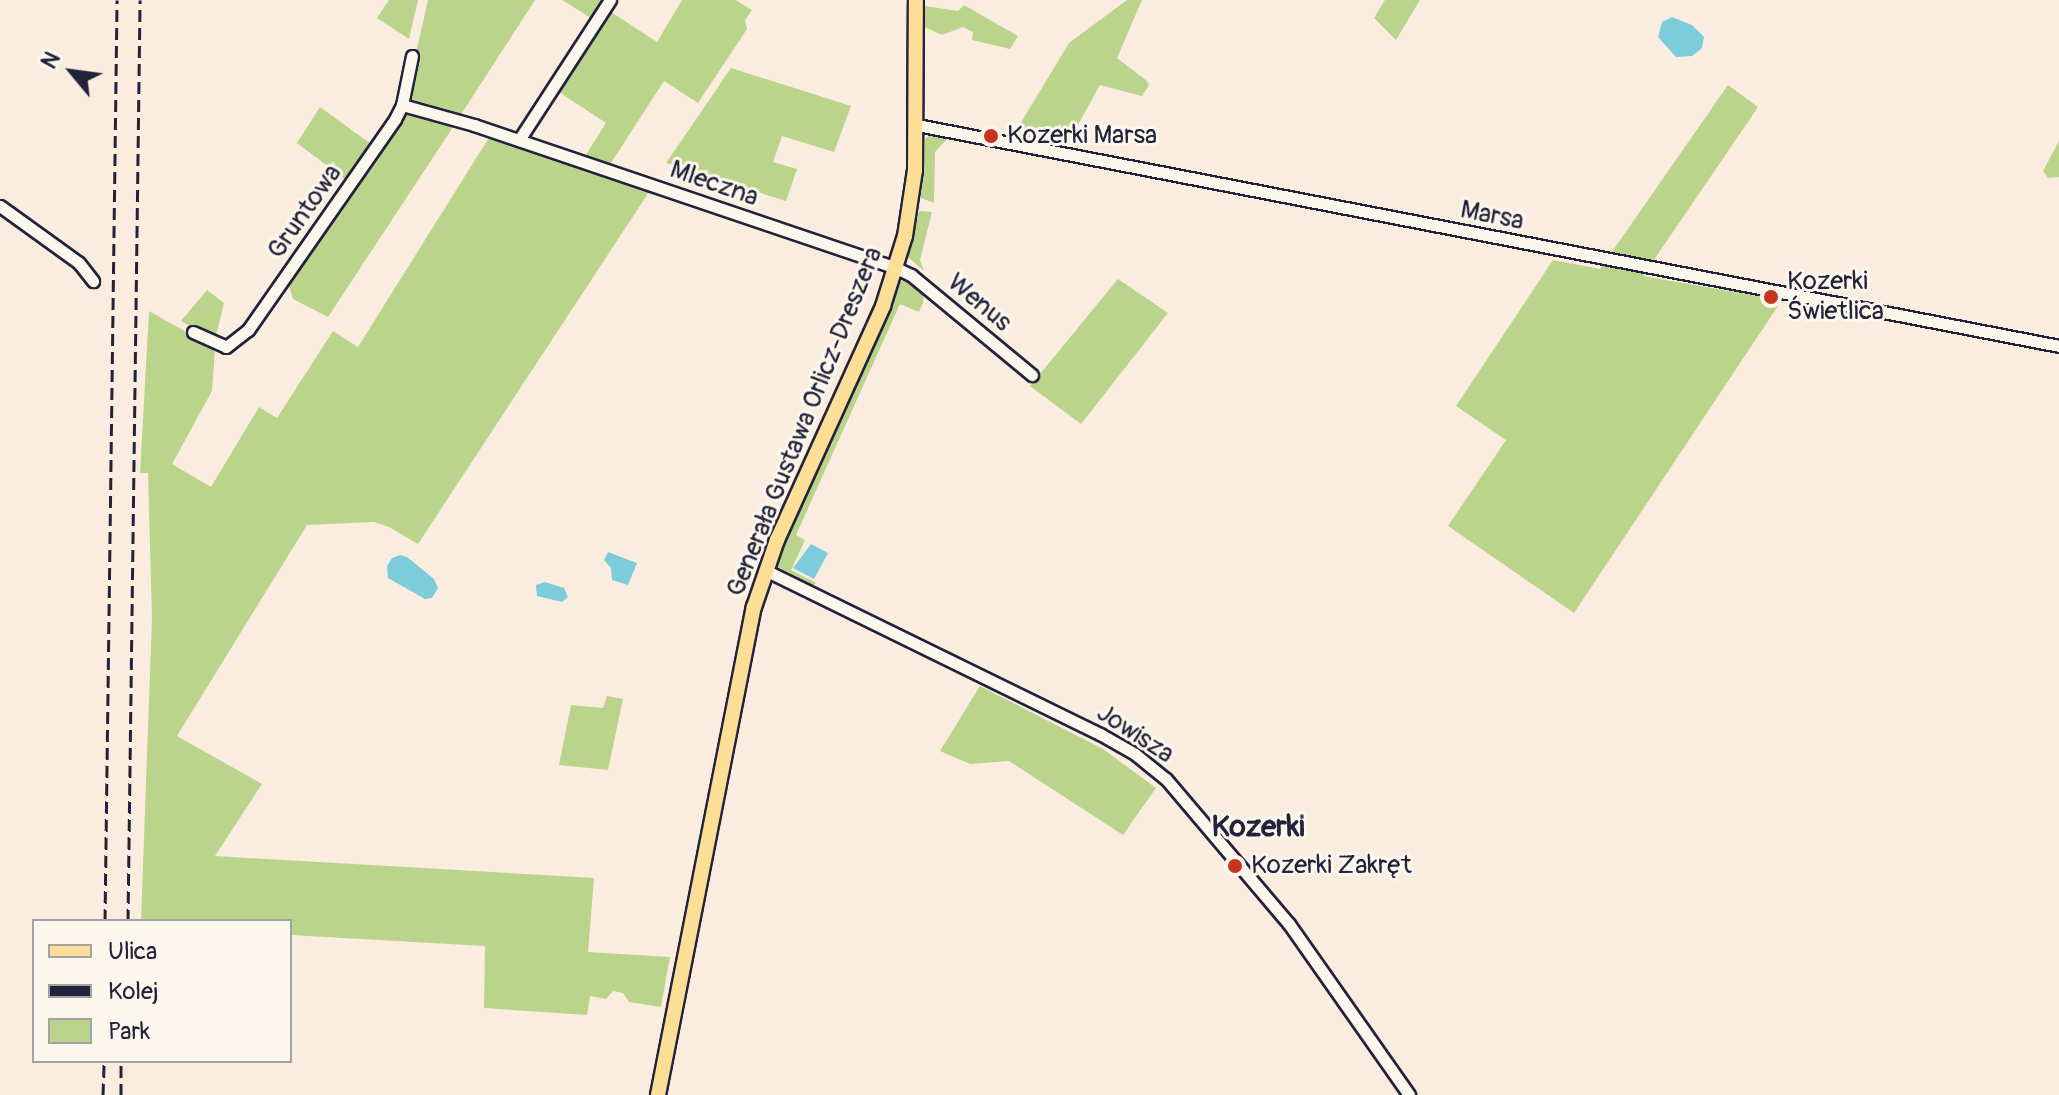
<!DOCTYPE html>
<html>
<head>
<meta charset="utf-8">
<style>
  body { margin:0 }
  #map { position:relative; width:2059px; height:1095px; overflow:hidden; background:#fbece0; font-family:Pangolin,sans-serif }
  div>[style] { position:absolute }
  .green>* { inset:0; background:#bbd48b }
  .water>* { inset:0; background:#7dccdb }
  .roads { filter:drop-shadow(2px 0 #22223b) drop-shadow(-2px 0 #22223b) drop-shadow(0 2px #22223b) drop-shadow(0 -2px #22223b) }
  .minor>* { height:11px; margin:-5.5px; padding:0 5.5px; transform-origin:5.5px; border-radius:5.5px; background:#fbf7ec }
  .major>* { height:14px; margin:-7px; padding:0 7px; transform-origin:7px; border-radius:7px; background:#fdde96 }
  .rail>* { height:3px; margin-top:-1.5px; transform-origin:0; background:repeating-linear-gradient(90deg,#22223b 0 12px,transparent 0 18px) }
  .dots>* { width:22px; height:22px; translate:-50% -50%; box-sizing:border-box; border:4px solid #fbf7ec; border-radius:50% }
  span { translate:-50% -50%; white-space:nowrap; text-align:center; line-height:1.15; -webkit-text-stroke:6px #fbf7ec; paint-order:stroke }
  .poi-label { font-size:26px; color:#22223b }
  .left { translate:0 -50%; text-align:left }
  .street-label { font-size:26px; color:#22223b }
  .quarter-label { font-size:30px; color:#22223b; font-weight:700 }
  .legend { position:absolute; left:32px; top:919px; width:260px; height:144px; box-sizing:border-box; background:#fbf7ec; border:2px solid #a4a2a5; margin:0; padding:10px 14px; list-style:none; font-size:24px; color:#22223b }
  .legend li { display:flex; align-items:center; gap:16px; height:40px }
  .legend b { width:40px; border:2px solid #a4a2a5 }
  .north { position:absolute; left:32px; top:32px; width:80px; height:80px; -webkit-text-stroke:6px #fbf7ec; paint-order:stroke; rotate:299deg; font-size:22px; font-weight:700; line-height:32px; text-align:center; color:#22223b }
  .north::after { content:''; display:block; margin:auto; width:28px; height:36px; background:#22223b; clip-path:polygon(50% 0,100% 100%,50% 72%,0 100%) }
</style>
</head>
<body>
<div id="map">
  <div class="green">
    <i style="clip-path:polygon(389px 0,418px 0,409px 39px,377px 18px)"></i>
    <i style="clip-path:polygon(428px 0,535px 0,460px 116px,420px 107px,410px 98px,408px 89px)"></i>
    <i style="clip-path:polygon(562px 0,602px 0,591px 18px)"></i>
    <i style="clip-path:polygon(682px 0,736px 0,752px 10px,745px 20px,747px 29px,698px 103px,664px 81px,609px 166px,584px 158px,606px 123px,559px 92px,611px 12px,657px 42px)"></i>
    <i style="clip-path:polygon(1127px 0,1142px 0,1117px 58px,1147px 81px,1149px 85px,1142px 96px,1100px 85px,1069px 141px,1059px 146px,1018px 138px,1020px 124px,1069px 43px)"></i>
    <i style="clip-path:polygon(1385px 0,1420px 0,1396px 40px,1374px 18px)"></i>
    <i style="clip-path:polygon(964px 5px,1018px 36px,1010px 49px,972px 40px,973px 32px,963px 27px,942px 35px,925px 27px,925px 6px,958px 11px)"></i>
    <i style="clip-path:polygon(731px 68px,851px 106px,834px 152px,782px 136px,773px 162px,797px 169px,786px 201px,666px 163px)"></i>
    <i style="clip-path:polygon(1728px 85px,1758px 107px,1643px 276px,1782px 300px,1574px 613px,1448px 526px,1506px 440px,1456px 406px,1553px 260px,1600px 269px)"></i>
    <i style="clip-path:polygon(320px 107px,371px 144px,346px 180px,297px 143px)"></i>
    <i style="clip-path:polygon(409px 112px,455px 124px,328px 317px,293px 299px,288px 283px,337px 210px,341px 212px,402px 114px)"></i>
    <i style="clip-path:polygon(931px 134px,949px 137px,935px 152px,934px 203px,921px 198px,925px 139px)"></i>
    <i style="clip-path:polygon(490px 136px,649px 192px,418px 544px,389px 527px,374px 522px,307px 525px,177px 736px,262px 784px,215px 856px,594px 878px,588px 952px,670px 957px,661px 1007px,629px 1002px,623px 993px,613px 991px,606px 999px,590px 996px,587px 1015px,484px 1008px,485px 946px,290px 935px,290px 921px,141px 921px,152px 618px,148px 473px,140px 473px,149px 311px,215px 348px,212px 391px,172px 464px,211px 487px,259px 407px,277px 418px,333px 331px,358px 347px)"></i>
    <i style="clip-path:polygon(2059px 141px,2059px 177px,2048px 178px,2043px 171px)"></i>
    <i style="clip-path:polygon(919px 211px,932px 212px,920px 260px,924px 271px,907px 256px)"></i>
    <i style="clip-path:polygon(907px 278px,924px 290px,923px 303px,919px 312px,900px 304px,796px 535px,805px 540px,791px 570px,816px 583px,812px 586px,778px 567px,779px 549px,897px 284px)"></i>
    <i style="clip-path:polygon(1118px 279px,1168px 313px,1081px 424px,1030px 386px)"></i>
    <i style="clip-path:polygon(207px 290px,224px 303px,215px 340px,181px 321px)"></i>
    <i style="clip-path:polygon(980px 686px,1103px 749px,1156px 788px,1123px 835px,1009px 761px,970px 764px,940px 751px)"></i>
    <i style="clip-path:polygon(607px 696px,623px 699px,608px 770px,559px 765px,571px 705px,603px 708px)"></i>
  </div>
  <div class="water">
    <i style="clip-path:polygon(1672px 17px,1692px 25px,1704px 37px,1702px 48px,1692px 56px,1676px 57px,1658px 37px,1662px 22px)"></i>
    <i style="clip-path:polygon(811px 544px,828px 553px,814px 579px,793px 568px)"></i>
    <i style="clip-path:polygon(608px 552px,637px 563px,628px 585px,612px 580px,611px 568px,604px 560px)"></i>
    <i style="clip-path:polygon(400px 555px,407px 557px,434px 579px,438px 588px,432px 598px,425px 599px,388px 578px,387px 566px,392px 558px)"></i>
    <i style="clip-path:polygon(545px 582px,564px 588px,568px 597px,562px 602px,537px 596px,536px 585px)"></i>
  </div>
  <div class="roads">
    <div class="minor">
      <i style="left:402px;top:105px;width:75px;rotate:15.5deg"></i>
      <i style="left:474px;top:125px;width:446px;rotate:18.7deg"></i>
      <i style="left:896px;top:268px;width:17px;rotate:25deg"></i>
      <i style="left:911px;top:275px;width:157px;rotate:39.6deg"></i>
      <i style="left:917px;top:125px;width:1163px;rotate:10.95deg"></i>
      <i style="left:519px;top:140px;width:167px;rotate:-57deg"></i>
      <i style="left:0;top:206px;width:97px;rotate:35.8deg"></i>
      <i style="left:79px;top:263px;width:23px;rotate:52deg"></i>
      <i style="left:193px;top:332px;width:36px;rotate:24deg"></i>
      <i style="left:226px;top:347px;width:28px;rotate:-38deg"></i>
      <i style="left:248px;top:330px;width:257px;rotate:-55.1deg"></i>
      <i style="left:395px;top:119px;width:16px;rotate:-63deg"></i>
      <i style="left:402px;top:105px;width:50px;rotate:-78.5deg"></i>
      <i style="left:765px;top:570px;width:373px;rotate:26.1deg"></i>
      <i style="left:1100px;top:734px;width:40px;rotate:29.7deg"></i>
      <i style="left:1135px;top:754px;width:40px;rotate:39deg"></i>
      <i style="left:1166px;top:779px;width:190px;rotate:49.7deg"></i>
      <i style="left:1289px;top:924px;width:209px;rotate:54.9deg"></i>
    </div>
    <div class="major">
      <i style="left:658px;top:1095px;width:497px;rotate:-78.9deg"></i>
      <i style="left:754px;top:607px;width:71px;rotate:-71.1deg"></i>
      <i style="left:777px;top:540px;width:257px;rotate:-65.6deg"></i>
      <i style="left:883px;top:306px;width:73px;rotate:-72.6deg"></i>
      <i style="left:905px;top:236px;width:67px;rotate:-81.4deg"></i>
      <i style="left:915px;top:170px;width:170px;rotate:-89.7deg"></i>
    </div>
  </div>
  <div class="rail">
    <i style="left:105px;top:921px;width:921px;rotate:-89.25deg"></i>
    <i style="left:128px;top:921px;width:921px;rotate:-89.25deg"></i>
    <i style="left:103px;top:1095px;width:34px;rotate:-88deg"></i>
    <i style="left:121px;top:1095px;width:34px;rotate:-90deg"></i>
  </div>
  <div class="dots">
    <i style="left:991px;top:136px;background:#c8321e"></i>
    <i style="left:1771px;top:297px;background:#c8321e"></i>
    <i style="left:1235px;top:866px;background:#c8321e"></i>
  </div>
  <div class="poi-label">
    <span class="left" style="left:1007px;top:136px">Kozerki Marsa</span>
    <span class="left" style="left:1787px;top:297px">Kozerki<br>Świetlica</span>
    <span class="left" style="left:1251px;top:866px">Kozerki Zakręt</span>
  </div>
  <div class="street-label">
    <span style="left:714px;top:184px;rotate:19deg">Mleczna</span>
    <span style="left:305px;top:212px;rotate:-55deg">Gruntowa</span>
    <span style="left:1492px;top:216px;rotate:11deg">Marsa</span>
    <span style="left:979px;top:303px;rotate:40deg">Wenus</span>
    <span style="left:805px;top:422px;rotate:-68deg">Generała Gustawa Orlicz-Dreszera</span>
    <span style="left:1135px;top:734px;rotate:33deg">Jowisza</span>
  </div>
  <div class="quarter-label">
    <span style="left:1258px;top:827px">Kozerki</span>
  </div>
  <ul class="legend">
  <li><b style="height:10px;background:#fdde96"></b>Ulica</li>
  <li><b style="height:10px;background:#22223b"></b>Kolej</li>
  <li><b style="height:22px;background:#bbd48b"></b>Park</li>
  </ul>
  <div class="north">N</div>
</div>
</body>
</html>
